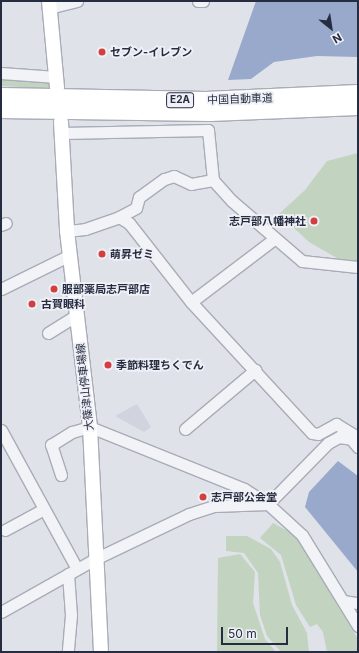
<!DOCTYPE html>
<html>
<head>
<meta charset="utf-8">
<style>
  body { margin:0 }
  #map { position:relative; width:359px; height:653px; overflow:hidden; background:#dfe2e9; font-family:Inter,"Noto Sans JP",sans-serif }
  div>[style] { position:absolute }
  .built>* { inset:0; background:#d1d4de }
  .green>* { inset:0; background:#c2d3c0 }
  .water>* { inset:0; background:#99a9cb }
  .roads { filter:drop-shadow(1px 0 #a8acb7) drop-shadow(-1px 0 #a8acb7) drop-shadow(0 1px #a8acb7) drop-shadow(0 -1px #a8acb7) }
  .minor>* { height:11px; margin:-5.5px; padding:0 5.5px; transform-origin:5.5px; border-radius:5.5px; background:#f2f3f7 }
  .major>* { height:14px; margin:-7px; padding:0 7px; transform-origin:7px; border-radius:7px; background:#fff }
  .highway>* { height:16px; margin:-8px; padding:0 8px; transform-origin:8px; border-radius:8px; background:#fff }
  .dots>* { width:11px; height:11px; translate:-50% -50%; box-sizing:border-box; border:2px solid #eff1f7; border-radius:50% }
  span { translate:-50% -50%; white-space:nowrap; text-align:center; line-height:1.15; -webkit-text-stroke:3.5px #eff1f7; paint-order:stroke }
  .shield-label span { padding:1px 3px; background:#eff1f7; border:1px solid; border-radius:3px; -webkit-text-stroke-width:0 }
  .shield-label { font-size:10px; color:#272d41; font-weight:700 }
  .poi-label { font-size:11px; color:#272d41; font-weight:700 }
  .left { translate:0 -50%; text-align:left }
  .right { translate:-100% -50%; text-align:right }
  .street-label { font-size:11px; color:#272d41 }
  .frame { position:absolute; inset:0; border:2px solid #272d41; pointer-events:none }
  .north { position:absolute; left:311px; top:8px; width:40px; height:40px; -webkit-text-stroke:3px #eff1f7; paint-order:stroke; rotate:150deg; font-size:11px; font-weight:700; line-height:16px; text-align:center; color:#272d41 }
  .north::after { content:''; display:block; margin:auto; width:14px; height:18px; background:#272d41; clip-path:polygon(50% 0,100% 100%,50% 72%,0 100%) }
  .scale { position:absolute; left:221px; top:627px; width:67px; height:18px; box-sizing:border-box; border:2px solid #272d41; border-top:0; padding-left:5px; font-size:12px; line-height:14px; white-space:nowrap; color:#272d41; -webkit-text-stroke:3px #eff1f7; paint-order:stroke }
</style>
</head>
<body>
<div id="map">
  <div class="built">
    <i style="clip-path:polygon(137px 404px,151px 427px,144px 432px,115px 416px)"></i>
  </div>
  <div class="green">
    <i style="clip-path:polygon(1px 77px,52px 81px,54px 89px,1px 86px)"></i>
    <i style="clip-path:polygon(358px 153px,358px 270px,309px 242px,279px 214px,305px 190px,327px 161px)"></i>
    <i style="clip-path:polygon(273px 523px,295px 535px,358px 639px,358px 652px,327px 652px,323px 632px,317px 624px,310px 627px,296px 605px,281px 555px,260px 538px)"></i>
    <i style="clip-path:polygon(226px 536px,247px 536px,271px 549px,280px 562px,292px 605px,307px 633px,309px 652px,281px 652px,267px 636px,260px 615px,258px 573px,244px 553px,226px 551px)"></i>
    <i style="clip-path:polygon(240px 554px,255px 572px,253px 603px,265px 639px,276px 652px,217px 652px,218px 558px)"></i>
  </div>
  <div class="water">
    <i style="clip-path:polygon(256px 1px,358px 1px,358px 57px,317px 56px,274px 62px,251px 79px,228px 80px)"></i>
    <i style="clip-path:polygon(338px 461px,358px 476px,358px 572px,305px 507px,309px 492px)"></i>
  </div>
  <div class="roads">
    <div class="minor">
      <i style="left:198px;top:1px;width:5px"></i>
      <i style="left:49px;top:8px;width:29px;rotate:-14deg"></i>
      <i style="left:1px;top:73px;width:55px;rotate:4.2deg"></i>
      <i style="left:62px;top:133px;width:146px;rotate:-1.2deg"></i>
      <i style="left:208px;top:130px;width:50px;rotate:84.3deg"></i>
      <i style="left:213px;top:180px;width:22px;rotate:170deg"></i>
      <i style="left:191px;top:184px;width:19px;rotate:-155deg"></i>
      <i style="left:174px;top:176px;width:10px;rotate:163deg"></i>
      <i style="left:164px;top:179px;width:31px;rotate:144deg"></i>
      <i style="left:139px;top:197px;width:11px;rotate:105deg"></i>
      <i style="left:136px;top:208px;width:19px;rotate:152deg"></i>
      <i style="left:213px;top:180px;width:28px;rotate:48deg"></i>
      <i style="left:232px;top:201px;width:92px;rotate:40.6deg"></i>
      <i style="left:302px;top:261px;width:56px;rotate:6.1deg"></i>
      <i style="left:1px;top:225px;width:5px;rotate:-22deg"></i>
      <i style="left:67px;top:231px;width:18px;rotate:-6deg"></i>
      <i style="left:85px;top:229px;width:36px;rotate:-19deg"></i>
      <i style="left:119px;top:217px;width:12px;rotate:31deg"></i>
      <i style="left:129px;top:223px;width:100px;rotate:51.9deg"></i>
      <i style="left:191px;top:302px;width:178px;rotate:47.3deg"></i>
      <i style="left:312px;top:433px;width:6px;rotate:9deg"></i>
      <i style="left:318px;top:434px;width:21px;rotate:-29deg"></i>
      <i style="left:336px;top:424px;width:26px;rotate:31deg"></i>
      <i style="left:1px;top:289px;width:77px;rotate:-26.2deg"></i>
      <i style="left:191px;top:302px;width:104px;rotate:-37.2deg"></i>
      <i style="left:48px;top:333px;width:34px;rotate:-32deg"></i>
      <i style="left:185px;top:429px;width:92px;rotate:-40.1deg"></i>
      <i style="left:1px;top:430px;width:158px;rotate:61.3deg"></i>
      <i style="left:61px;top:475px;width:32px;rotate:-108deg"></i>
      <i style="left:51px;top:445px;width:25px;rotate:-32deg"></i>
      <i style="left:72px;top:432px;width:19px;rotate:-16deg"></i>
      <i style="left:90px;top:427px;width:166px;rotate:21.9deg"></i>
      <i style="left:244px;top:489px;width:28px;rotate:32deg"></i>
      <i style="left:268px;top:504px;width:46px;rotate:42.4deg"></i>
      <i style="left:302px;top:535px;width:107px;rotate:58.4deg"></i>
      <i style="left:5px;top:530px;width:44px;rotate:-28.3deg"></i>
      <i style="left:68px;top:574px;width:41px;rotate:85.8deg"></i>
      <i style="left:71px;top:615px;width:37px;rotate:95deg"></i>
      <i style="left:343px;top:601px;width:15px;rotate:8deg"></i>
      <i style="left:1px;top:612px;width:110px;rotate:-29.4deg"></i>
      <i style="left:97px;top:558px;width:102px;rotate:-25.6deg"></i>
      <i style="left:189px;top:514px;width:26px;rotate:-18deg"></i>
      <i style="left:214px;top:506px;width:54px;rotate:-2.1deg"></i>
      <i style="left:268px;top:504px;width:86px;rotate:-45.5deg"></i>
      <i style="left:328px;top:443px;width:13px;rotate:-29deg"></i>
      <i style="left:339px;top:437px;width:12px;rotate:9deg"></i>
      <i style="left:351px;top:439px;width:11px;rotate:49deg"></i>
    </div>
    <div class="major">
      <i style="left:49px;top:1px;width:87px;rotate:84.7deg"></i>
      <i style="left:61px;top:122px;width:109px;rotate:86.8deg"></i>
      <i style="left:67px;top:231px;width:197px;rotate:83.3deg"></i>
      <i style="left:90px;top:427px;width:225px;rotate:87.2deg"></i>
    </div>
    <div class="highway">
      <i style="left:1px;top:96px;width:205px;rotate:1.1deg"></i>
      <i style="left:206px;top:100px;width:152px;rotate:-2.6deg"></i>
      <i style="left:1px;top:110px;width:209px;rotate:0.8deg"></i>
      <i style="left:210px;top:113px;width:148px;rotate:-2.3deg"></i>
    </div>
  </div>
  <div class="dots">
    <i style="left:102px;top:52px;background:#d33f3f"></i>
    <i style="left:314px;top:221px;background:#d33f3f"></i>
    <i style="left:102px;top:254px;background:#d33f3f"></i>
    <i style="left:54px;top:289px;background:#d33f3f"></i>
    <i style="left:32px;top:304px;background:#d33f3f"></i>
    <i style="left:108px;top:365px;background:#d33f3f"></i>
    <i style="left:203px;top:497px;background:#d33f3f"></i>
  </div>
  <div class="shield-label">
    <span style="left:180px;top:100px">E2A</span>
  </div>
  <div class="poi-label">
    <span class="left" style="left:110px;top:52px">セブン-イレブン</span>
    <span class="right" style="left:306px;top:221px">志戸部八幡神社</span>
    <span class="left" style="left:110px;top:254px">萌昇ゼミ</span>
    <span class="left" style="left:62px;top:289px">服部薬局志戸部店</span>
    <span class="left" style="left:41px;top:304px">古賀眼科</span>
    <span class="left" style="left:116px;top:365px">季節料理ちくでん</span>
    <span class="left" style="left:211px;top:497px">志戸部公会堂</span>
  </div>
  <div class="street-label">
    <span style="left:240px;top:99px;rotate:-2deg">中国自動車道</span>
    <span style="left:85px;top:387px;rotate:-96deg">大篠津山停車場線</span>
  </div>
  <div class="frame"></div>
  <div class="north">N</div>
  <div class="scale">50 m</div>
</div>
</body>
</html>
